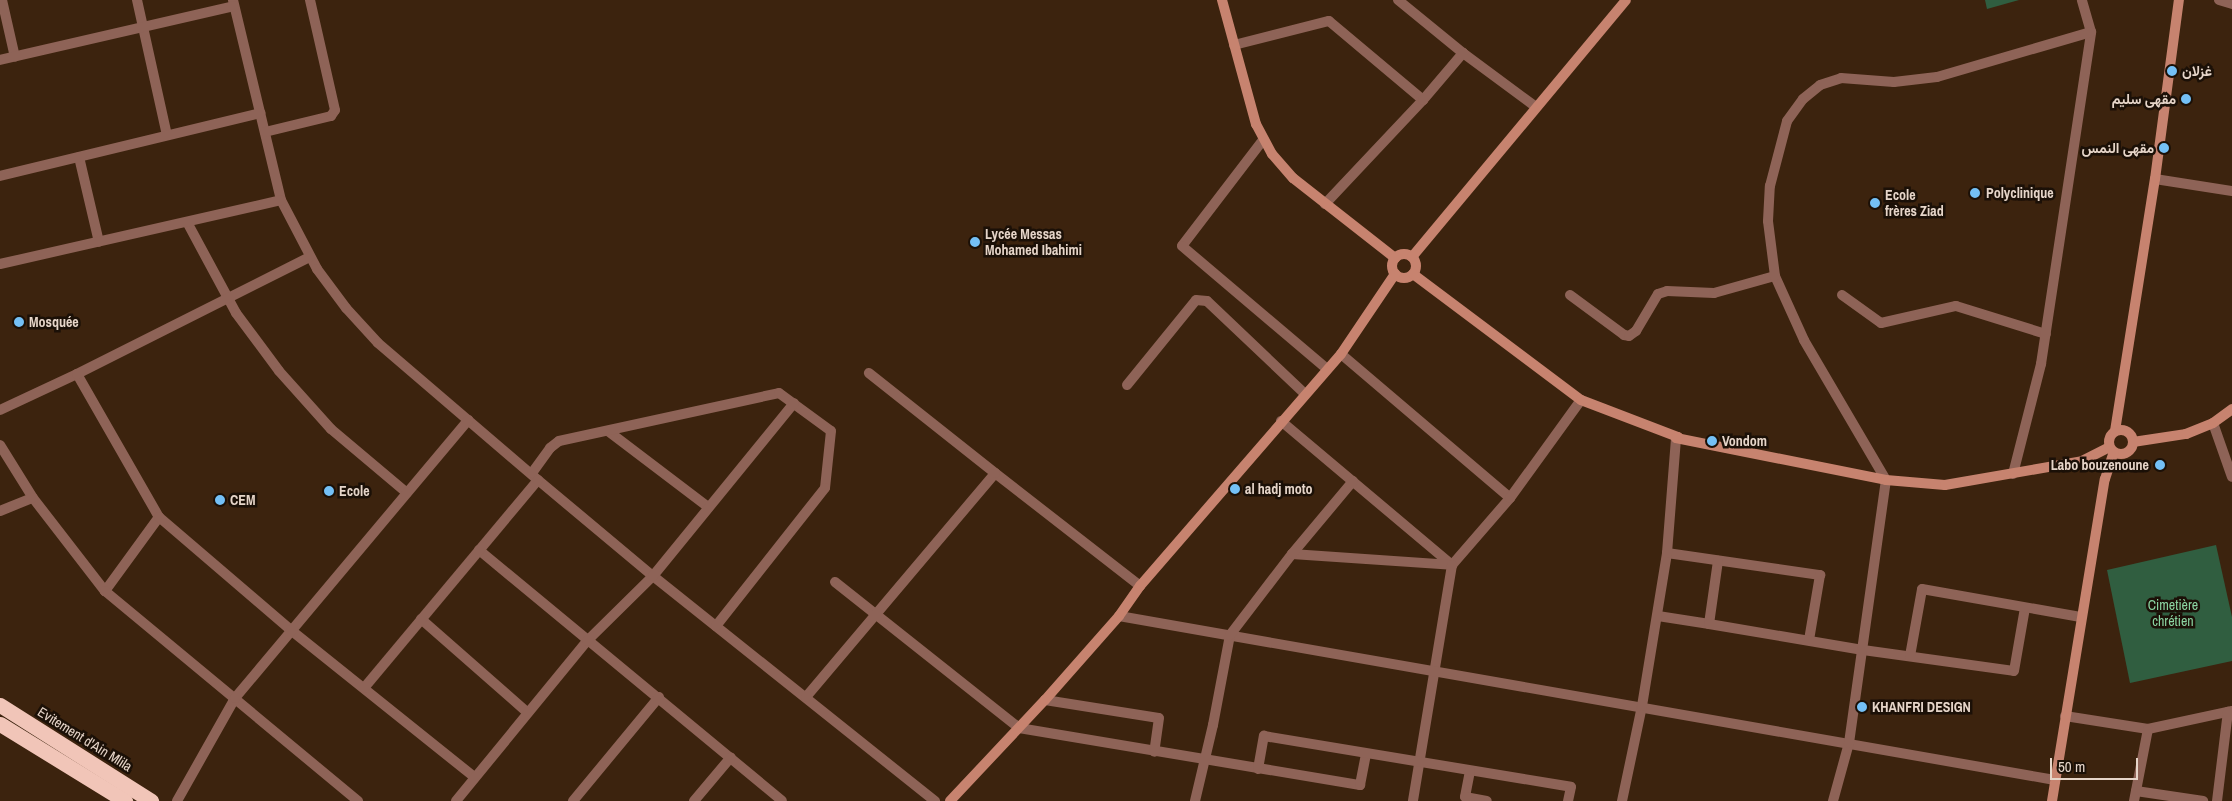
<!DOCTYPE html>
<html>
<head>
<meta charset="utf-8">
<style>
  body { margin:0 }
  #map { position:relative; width:2232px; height:801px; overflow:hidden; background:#3c230e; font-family:"Archivo Narrow",Vazirmatn,sans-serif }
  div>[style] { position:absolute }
  .green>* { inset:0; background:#305e40 }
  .street>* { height:10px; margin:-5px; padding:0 5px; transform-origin:5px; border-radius:5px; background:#8e6357 }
  .secondary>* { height:10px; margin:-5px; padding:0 5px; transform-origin:5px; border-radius:5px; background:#c7836f }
  .secondary>.ring { margin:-5px; padding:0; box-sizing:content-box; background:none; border:10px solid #c7836f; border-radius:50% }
  .highway>* { height:15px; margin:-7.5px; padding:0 7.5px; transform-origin:7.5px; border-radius:7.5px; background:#f1c5b8 }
  .dots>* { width:14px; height:14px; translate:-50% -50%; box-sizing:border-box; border:2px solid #1b1007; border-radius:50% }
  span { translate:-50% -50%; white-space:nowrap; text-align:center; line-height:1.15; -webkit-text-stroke:5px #1b1007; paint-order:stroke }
  .poi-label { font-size:14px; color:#e6d5c9; font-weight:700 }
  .left { translate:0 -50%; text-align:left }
  .right { translate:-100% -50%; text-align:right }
  .park-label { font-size:14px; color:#8bd5a2 }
  .street-label { font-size:14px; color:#e6d5c9 }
  .scale { position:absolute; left:2050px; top:758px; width:88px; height:22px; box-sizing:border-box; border:2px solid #e6d5c9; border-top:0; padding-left:6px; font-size:15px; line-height:18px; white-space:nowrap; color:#e6d5c9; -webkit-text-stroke:4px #1b1007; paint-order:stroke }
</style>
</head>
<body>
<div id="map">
  <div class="green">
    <i style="clip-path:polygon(1985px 0,2019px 0,1987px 9px)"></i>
    <i style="clip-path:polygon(2216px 545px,2232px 617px,2232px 661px,2130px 683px,2107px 570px)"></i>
  </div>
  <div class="street">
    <i style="left:2px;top:0;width:58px;rotate:77.2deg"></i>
    <i style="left:137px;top:0;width:138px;rotate:77.5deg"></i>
    <i style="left:233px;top:0;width:206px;rotate:76.5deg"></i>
    <i style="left:281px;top:200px;width:78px;rotate:62.4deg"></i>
    <i style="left:317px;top:269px;width:49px;rotate:53.4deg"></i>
    <i style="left:346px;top:308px;width:47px;rotate:47.6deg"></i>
    <i style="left:378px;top:343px;width:211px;rotate:40.6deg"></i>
    <i style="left:538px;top:480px;width:150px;rotate:39.9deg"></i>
    <i style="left:653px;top:576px;width:361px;rotate:38.6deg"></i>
    <i style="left:1398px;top:0;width:84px;rotate:39.2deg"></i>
    <i style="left:1463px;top:53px;width:91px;rotate:36.5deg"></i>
    <i style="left:2219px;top:0;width:14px;rotate:17deg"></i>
    <i style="left:1234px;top:45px;width:98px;rotate:-14.2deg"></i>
    <i style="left:1329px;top:21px;width:123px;rotate:40deg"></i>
    <i style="left:0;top:60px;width:240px;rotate:-13deg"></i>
    <i style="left:265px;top:132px;width:68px;rotate:-13.6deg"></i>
    <i style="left:331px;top:116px;width:7px;rotate:-56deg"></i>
    <i style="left:335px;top:110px;width:113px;rotate:-102.8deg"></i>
    <i style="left:1263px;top:140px;width:133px;rotate:127.4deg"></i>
    <i style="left:1182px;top:246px;width:190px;rotate:40.3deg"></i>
    <i style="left:79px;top:157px;width:87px;rotate:76.8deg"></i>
    <i style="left:0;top:176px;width:268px;rotate:-13.6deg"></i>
    <i style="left:2155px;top:179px;width:78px;rotate:8.9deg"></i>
    <i style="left:1325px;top:204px;width:143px;rotate:-46.7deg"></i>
    <i style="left:1423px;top:100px;width:62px;rotate:-49.6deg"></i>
    <i style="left:187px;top:222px;width:103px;rotate:61.7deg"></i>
    <i style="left:236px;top:313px;width:72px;rotate:53.4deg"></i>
    <i style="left:279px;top:371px;width:78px;rotate:48.1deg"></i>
    <i style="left:331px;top:429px;width:99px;rotate:40.1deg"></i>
    <i style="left:0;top:264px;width:288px;rotate:-12.8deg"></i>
    <i style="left:1570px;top:295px;width:67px;rotate:36.5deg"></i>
    <i style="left:1624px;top:335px;width:5px;rotate:11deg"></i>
    <i style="left:1629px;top:336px;width:9px;rotate:-36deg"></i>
    <i style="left:1636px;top:331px;width:43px;rotate:-59.3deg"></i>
    <i style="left:1658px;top:294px;width:9px;rotate:-18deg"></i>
    <i style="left:1667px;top:291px;width:47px;rotate:2.4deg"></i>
    <i style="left:1714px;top:293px;width:63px;rotate:-15.6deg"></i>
    <i style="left:1842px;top:295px;width:48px;rotate:35.7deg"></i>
    <i style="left:1881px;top:323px;width:77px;rotate:-12.8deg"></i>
    <i style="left:1956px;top:306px;width:94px;rotate:17.3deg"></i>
    <i style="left:1341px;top:354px;width:222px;rotate:40.4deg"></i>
    <i style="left:77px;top:374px;width:165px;rotate:60.2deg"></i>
    <i style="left:159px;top:517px;width:92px;rotate:126.1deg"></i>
    <i style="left:1127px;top:385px;width:109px;rotate:-50.9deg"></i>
    <i style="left:1196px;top:300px;width:11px;rotate:5deg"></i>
    <i style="left:1207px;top:301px;width:135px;rotate:43.5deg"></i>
    <i style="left:0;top:410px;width:85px;rotate:-25.1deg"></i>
    <i style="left:77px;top:374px;width:261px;rotate:-26.7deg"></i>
    <i style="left:1281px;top:421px;width:224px;rotate:40.1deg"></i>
    <i style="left:1452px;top:565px;width:89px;rotate:-49.1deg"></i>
    <i style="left:1510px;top:498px;width:121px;rotate:-54.1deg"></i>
    <i style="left:2213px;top:423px;width:57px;rotate:70.6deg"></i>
    <i style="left:608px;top:431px;width:126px;rotate:37.2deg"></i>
    <i style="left:0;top:445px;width:62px;rotate:58.1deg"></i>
    <i style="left:33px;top:498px;width:118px;rotate:52.3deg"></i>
    <i style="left:105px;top:591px;width:329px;rotate:39.7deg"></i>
    <i style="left:532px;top:473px;width:31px;rotate:-54deg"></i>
    <i style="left:550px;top:448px;width:11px;rotate:-38deg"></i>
    <i style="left:559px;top:441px;width:225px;rotate:-12.3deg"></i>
    <i style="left:779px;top:393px;width:64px;rotate:36.2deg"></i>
    <i style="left:831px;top:431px;width:57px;rotate:96deg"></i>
    <i style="left:825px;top:488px;width:176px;rotate:128.3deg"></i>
    <i style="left:995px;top:473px;width:184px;rotate:37.9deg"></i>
    <i style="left:2013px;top:474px;width:114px;rotate:-75.7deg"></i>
    <i style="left:2041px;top:364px;width:336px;rotate:-81.4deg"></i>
    <i style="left:2091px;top:32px;width:33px;rotate:-106deg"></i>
    <i style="left:0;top:511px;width:35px;rotate:-22deg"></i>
    <i style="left:159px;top:517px;width:175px;rotate:40.6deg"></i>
    <i style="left:292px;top:631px;width:233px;rotate:38.7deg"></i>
    <i style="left:479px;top:550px;width:393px;rotate:39.6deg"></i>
    <i style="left:1667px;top:553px;width:155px;rotate:8.2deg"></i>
    <i style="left:1820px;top:575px;width:66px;rotate:99.6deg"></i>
    <i style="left:1292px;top:554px;width:160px;rotate:3.9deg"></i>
    <i style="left:1452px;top:565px;width:239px;rotate:99.4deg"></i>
    <i style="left:835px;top:582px;width:235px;rotate:38.4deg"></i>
    <i style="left:1019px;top:728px;width:346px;rotate:9.5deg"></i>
    <i style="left:1360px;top:785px;width:31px;rotate:-79deg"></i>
    <i style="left:1119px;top:616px;width:950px;rotate:9.94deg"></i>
    <i style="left:1658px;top:616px;width:52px;rotate:8.9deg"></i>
    <i style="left:1709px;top:624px;width:64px;rotate:-81.9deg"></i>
    <i style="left:421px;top:619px;width:142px;rotate:41.3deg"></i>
    <i style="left:1709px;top:624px;width:156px;rotate:9.6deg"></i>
    <i style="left:1863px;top:650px;width:152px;rotate:7.9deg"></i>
    <i style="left:2014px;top:671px;width:64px;rotate:-80.1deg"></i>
    <i style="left:1910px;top:656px;width:68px;rotate:-79.8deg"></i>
    <i style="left:1922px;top:589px;width:161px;rotate:10deg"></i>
    <i style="left:364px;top:688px;width:271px;rotate:-50.1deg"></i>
    <i style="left:806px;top:697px;width:293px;rotate:-49.8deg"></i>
    <i style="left:995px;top:473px;width:161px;rotate:-141.6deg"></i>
    <i style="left:1045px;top:700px;width:115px;rotate:9deg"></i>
    <i style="left:1159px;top:718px;width:34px;rotate:98deg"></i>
    <i style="left:2065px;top:716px;width:84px;rotate:8.9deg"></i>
    <i style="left:2148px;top:729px;width:86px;rotate:-12.1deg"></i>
    <i style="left:1258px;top:769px;width:34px;rotate:-80deg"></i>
    <i style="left:1264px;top:736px;width:311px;rotate:9.4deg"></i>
    <i style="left:1571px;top:787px;width:14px;rotate:102deg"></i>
    <i style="left:1470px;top:771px;width:26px;rotate:101deg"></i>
    <i style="left:1465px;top:797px;width:22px;rotate:10deg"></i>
    <i style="left:2136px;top:791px;width:68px;rotate:8.5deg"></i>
    <i style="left:177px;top:801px;width:118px;rotate:-60.6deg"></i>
    <i style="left:235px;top:698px;width:363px;rotate:-50deg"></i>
    <i style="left:456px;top:801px;width:207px;rotate:-50.7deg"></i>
    <i style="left:587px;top:641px;width:93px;rotate:-44.6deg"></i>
    <i style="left:653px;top:576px;width:223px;rotate:-50.8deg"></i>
    <i style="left:573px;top:801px;width:135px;rotate:-50.4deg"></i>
    <i style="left:694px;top:801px;width:57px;rotate:-49.9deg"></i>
    <i style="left:1195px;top:801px;width:78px;rotate:-76.7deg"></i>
    <i style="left:1213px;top:725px;width:92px;rotate:-79.3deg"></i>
    <i style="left:1230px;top:635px;width:102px;rotate:-52.6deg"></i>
    <i style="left:1292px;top:554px;width:95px;rotate:-50.1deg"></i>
    <i style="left:1622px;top:801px;width:97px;rotate:-78.1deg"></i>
    <i style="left:1642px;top:706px;width:155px;rotate:-80.7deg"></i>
    <i style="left:1667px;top:553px;width:115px;rotate:-85.5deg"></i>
    <i style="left:1833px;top:801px;width:60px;rotate:-74.6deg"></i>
    <i style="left:1849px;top:743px;width:266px;rotate:-82deg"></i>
    <i style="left:1886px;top:480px;width:162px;rotate:-120.4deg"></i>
    <i style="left:1804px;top:340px;width:70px;rotate:-114.4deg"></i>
    <i style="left:1775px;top:276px;width:55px;rotate:-97.3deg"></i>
    <i style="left:1768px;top:221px;width:35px;rotate:-87deg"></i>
    <i style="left:1770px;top:186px;width:67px;rotate:-75.3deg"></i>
    <i style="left:1787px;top:121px;width:27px;rotate:-54deg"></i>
    <i style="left:1803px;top:99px;width:22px;rotate:-39deg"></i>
    <i style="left:1820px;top:85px;width:22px;rotate:-18deg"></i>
    <i style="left:1841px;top:78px;width:53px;rotate:4.3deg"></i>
    <i style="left:1894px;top:82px;width:43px;rotate:-6.6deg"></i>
    <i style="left:1937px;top:77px;width:160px;rotate:-16.3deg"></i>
    <i style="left:2134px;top:801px;width:73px;rotate:-79deg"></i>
    <i style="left:2217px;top:801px;width:90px;rotate:-83deg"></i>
  </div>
  <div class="secondary">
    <i style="left:1222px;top:0;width:129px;rotate:74.7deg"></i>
    <i style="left:1256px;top:124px;width:34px;rotate:62deg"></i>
    <i style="left:1272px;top:154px;width:32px;rotate:49deg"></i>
    <i style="left:1293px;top:178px;width:130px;rotate:38.1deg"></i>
    <i class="ring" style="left:1392px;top:254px;width:14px;height:14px"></i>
    <i style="left:1412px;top:257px;width:334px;rotate:-50.2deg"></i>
    <i style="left:1413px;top:274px;width:210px;rotate:36.9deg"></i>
    <i style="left:1581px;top:400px;width:104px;rotate:20.9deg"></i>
    <i style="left:1678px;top:437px;width:2px;rotate:153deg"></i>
    <i style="left:1676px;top:438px;width:214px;rotate:11.3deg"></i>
    <i style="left:1886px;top:480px;width:59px;rotate:4.8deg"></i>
    <i style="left:1945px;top:485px;width:139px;rotate:-9.9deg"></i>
    <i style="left:2082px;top:461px;width:31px;rotate:-27deg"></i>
    <i class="ring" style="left:2109px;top:430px;width:14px;height:14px"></i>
    <i style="left:2115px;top:431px;width:255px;rotate:-81deg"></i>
    <i style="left:2155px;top:179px;width:181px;rotate:-82.4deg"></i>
    <i style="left:2133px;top:442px;width:54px;rotate:-8.6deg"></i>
    <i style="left:2186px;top:434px;width:29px;rotate:-22deg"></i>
    <i style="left:2213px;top:423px;width:24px;rotate:-36deg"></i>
    <i style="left:950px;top:801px;width:139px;rotate:-46.8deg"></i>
    <i style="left:1045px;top:700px;width:112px;rotate:-48.6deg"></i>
    <i style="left:1119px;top:616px;width:37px;rotate:-55deg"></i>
    <i style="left:1140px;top:586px;width:307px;rotate:-49.1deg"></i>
    <i style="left:1341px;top:354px;width:97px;rotate:-56deg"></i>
    <i style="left:2052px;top:801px;width:326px;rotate:-80.7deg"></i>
    <i style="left:2105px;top:479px;width:28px;rotate:-72deg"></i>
  </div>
  <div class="highway">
    <i style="left:0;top:705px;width:179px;rotate:32.4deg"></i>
    <i style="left:0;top:724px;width:147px;rotate:31.6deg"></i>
  </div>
  <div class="dots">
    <i style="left:2172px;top:71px;background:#74c0f6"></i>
    <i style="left:2186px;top:99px;background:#74c0f6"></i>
    <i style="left:2164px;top:148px;background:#74c0f6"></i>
    <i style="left:1975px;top:193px;background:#74c0f6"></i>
    <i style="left:1875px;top:203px;background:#74c0f6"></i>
    <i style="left:975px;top:242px;background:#74c0f6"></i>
    <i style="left:19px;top:322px;background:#74c0f6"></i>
    <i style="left:1712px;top:441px;background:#74c0f6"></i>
    <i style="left:2160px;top:465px;background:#74c0f6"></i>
    <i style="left:1235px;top:489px;background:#74c0f6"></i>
    <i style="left:329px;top:491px;background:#74c0f6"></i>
    <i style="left:220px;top:500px;background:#74c0f6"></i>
    <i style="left:1862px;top:707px;background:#74c0f6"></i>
  </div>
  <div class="poi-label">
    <span class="left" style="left:2182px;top:71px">غزلان</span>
    <span class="right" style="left:2176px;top:99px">مقهى سليم</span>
    <span class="right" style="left:2154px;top:148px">مقهى النمس</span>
    <span class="left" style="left:1986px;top:193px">Polyclinique</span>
    <span class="left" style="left:1885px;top:203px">Ecole<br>frères Ziad</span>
    <span class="left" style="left:985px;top:242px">Lycée Messas<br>Mohamed Ibahimi</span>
    <span class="left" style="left:29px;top:322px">Mosquée</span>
    <span class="left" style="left:1722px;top:441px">Vondom</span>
    <span class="right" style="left:2149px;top:465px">Labo bouzenoune</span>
    <span class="left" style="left:1245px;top:489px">al hadj moto</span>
    <span class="left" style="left:339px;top:491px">Ecole</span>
    <span class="left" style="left:230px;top:500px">CEM</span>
    <span class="left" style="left:1872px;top:707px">KHANFRI DESIGN</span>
  </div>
  <div class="park-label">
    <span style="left:2173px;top:613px">Cimetière<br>chrétien</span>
  </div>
  <div class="street-label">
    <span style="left:85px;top:739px;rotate:32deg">Evitement d'Ain Mlila</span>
  </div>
  <div class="scale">50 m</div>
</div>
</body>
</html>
